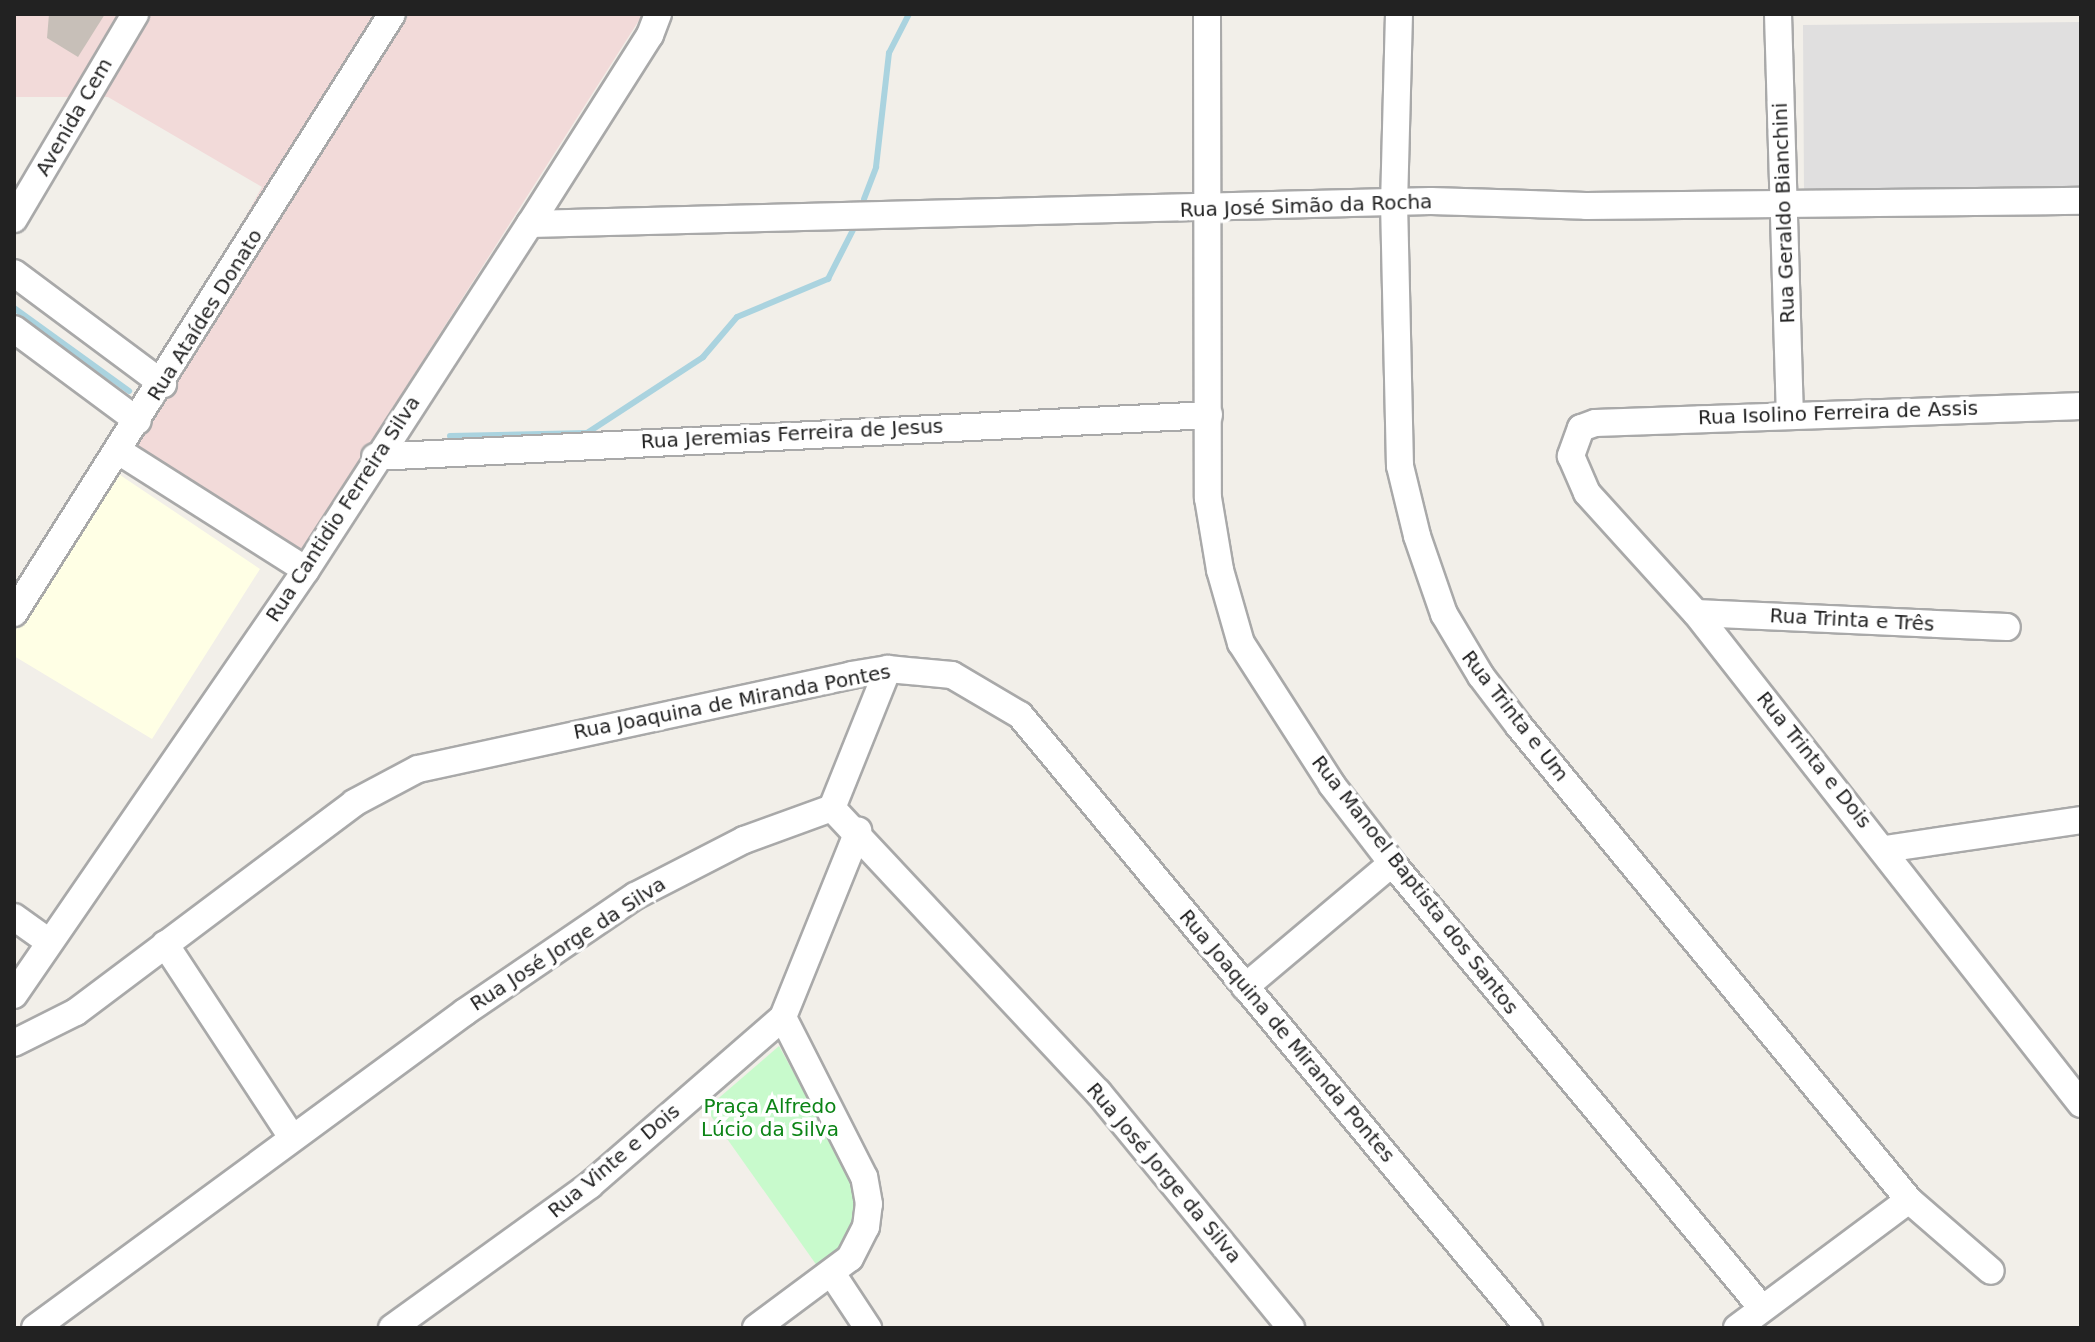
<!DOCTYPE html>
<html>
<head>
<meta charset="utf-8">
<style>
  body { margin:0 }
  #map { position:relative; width:2095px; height:1342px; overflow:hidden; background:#f2efe9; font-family:"DejaVu Sans",sans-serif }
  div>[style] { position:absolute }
  .residential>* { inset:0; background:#e0dfdf }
  .commercial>* { inset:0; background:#f2dad9 }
  .education>* { inset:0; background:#ffffe5 }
  .park>* { inset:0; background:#c8facc }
  .stream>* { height:6px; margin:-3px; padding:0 3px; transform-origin:3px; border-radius:3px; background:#aad3df }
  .building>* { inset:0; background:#c7bfb8 }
  .roads { filter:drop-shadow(2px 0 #a9a9a9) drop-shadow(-2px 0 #a9a9a9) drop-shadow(0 2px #a9a9a9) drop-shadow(0 -2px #a9a9a9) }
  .minor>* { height:26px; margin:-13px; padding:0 13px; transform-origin:13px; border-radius:13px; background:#fff }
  span { translate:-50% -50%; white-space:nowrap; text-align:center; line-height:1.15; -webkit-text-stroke:7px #fff; paint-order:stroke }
  .street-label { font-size:20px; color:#222 }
  .park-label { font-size:20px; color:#0c8416 }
  .frame { position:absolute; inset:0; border:16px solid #222; pointer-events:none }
</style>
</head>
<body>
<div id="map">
  <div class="residential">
    <i style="clip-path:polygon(2081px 22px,2081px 187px,1804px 190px,1803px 25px)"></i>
  </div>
  <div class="commercial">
    <i style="clip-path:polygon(14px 14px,643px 14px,299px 555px,120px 441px,262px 187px,108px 97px,14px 97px)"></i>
  </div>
  <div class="education">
    <i style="clip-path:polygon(120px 475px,260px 569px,152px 739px,14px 656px,14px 633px)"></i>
  </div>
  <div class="park">
    <i style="clip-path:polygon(779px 1046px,857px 1188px,854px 1223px,841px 1250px,820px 1270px,706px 1109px)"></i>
  </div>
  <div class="stream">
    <i style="left:864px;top:199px;width:34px;rotate:-69deg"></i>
    <i style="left:876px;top:167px;width:115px;rotate:-83.5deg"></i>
    <i style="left:889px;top:53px;width:44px;rotate:-62.9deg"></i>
    <i style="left:14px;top:308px;width:142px;rotate:35.8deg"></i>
    <i style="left:450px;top:436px;width:137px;rotate:-1.3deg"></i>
    <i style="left:587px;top:433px;width:139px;rotate:-33.2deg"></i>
    <i style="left:703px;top:357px;width:52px;rotate:-49.6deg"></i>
    <i style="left:737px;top:317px;width:99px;rotate:-22.7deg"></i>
    <i style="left:828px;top:279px;width:55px;rotate:-63deg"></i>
  </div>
  <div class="building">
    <i style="clip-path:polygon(49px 14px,105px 14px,78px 57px,47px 38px)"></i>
  </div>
  <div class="roads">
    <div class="minor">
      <i style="left:1207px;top:14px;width:484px;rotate:89.9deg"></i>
      <i style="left:1208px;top:498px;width:73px;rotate:80.5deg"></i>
      <i style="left:1220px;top:570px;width:76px;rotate:74deg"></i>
      <i style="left:1241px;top:643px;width:169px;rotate:57.3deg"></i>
      <i style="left:1332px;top:785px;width:98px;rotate:52.4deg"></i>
      <i style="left:1392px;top:863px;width:579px;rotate:50.26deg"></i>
      <i style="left:1399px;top:14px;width:188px;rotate:91.5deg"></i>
      <i style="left:1394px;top:202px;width:264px;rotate:88.7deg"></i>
      <i style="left:1400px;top:466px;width:72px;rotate:76.3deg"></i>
      <i style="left:1417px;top:536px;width:83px;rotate:70.9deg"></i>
      <i style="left:1444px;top:614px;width:72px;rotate:59.2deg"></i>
      <i style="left:1481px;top:676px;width:63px;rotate:52.8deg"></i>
      <i style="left:1519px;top:726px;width:614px;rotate:50.55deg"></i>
      <i style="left:1909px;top:1200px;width:108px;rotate:40.9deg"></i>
      <i style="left:1778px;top:14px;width:399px;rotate:88.3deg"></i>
      <i style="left:14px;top:219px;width:238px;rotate:-59.4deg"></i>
      <i style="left:530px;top:224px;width:901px;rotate:-1.46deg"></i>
      <i style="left:1431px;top:201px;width:155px;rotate:1.8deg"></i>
      <i style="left:1586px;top:206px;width:495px;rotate:-0.6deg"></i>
      <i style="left:14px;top:273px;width:186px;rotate:36.7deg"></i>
      <i style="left:14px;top:329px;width:154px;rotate:36.6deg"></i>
      <i style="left:2081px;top:406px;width:486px;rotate:178deg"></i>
      <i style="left:1595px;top:423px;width:15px;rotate:160deg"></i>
      <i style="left:1581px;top:428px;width:30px;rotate:110deg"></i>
      <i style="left:1571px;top:456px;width:40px;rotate:66.6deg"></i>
      <i style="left:1587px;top:493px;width:162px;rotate:47.8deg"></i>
      <i style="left:1696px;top:613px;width:624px;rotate:51.9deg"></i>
      <i style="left:120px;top:452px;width:220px;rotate:32.4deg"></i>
      <i style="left:375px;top:457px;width:835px;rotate:-2.88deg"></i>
      <i style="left:14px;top:613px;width:708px;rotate:-57.75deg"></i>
      <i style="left:1696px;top:613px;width:311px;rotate:2.6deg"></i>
      <i style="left:832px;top:808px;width:150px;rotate:-68.1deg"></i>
      <i style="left:1885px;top:849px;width:198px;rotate:-8.4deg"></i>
      <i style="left:14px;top:917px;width:43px;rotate:35.5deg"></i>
      <i style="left:165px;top:944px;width:231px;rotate:56.7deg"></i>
      <i style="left:1245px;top:987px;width:192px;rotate:-40.1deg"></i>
      <i style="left:14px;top:995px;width:516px;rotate:-55.51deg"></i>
      <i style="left:306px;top:570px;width:412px;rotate:-57.1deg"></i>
      <i style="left:530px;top:224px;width:224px;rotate:-57.6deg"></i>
      <i style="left:650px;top:35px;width:22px;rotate:-69deg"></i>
      <i style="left:14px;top:1043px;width:69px;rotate:-26.6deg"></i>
      <i style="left:76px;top:1012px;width:348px;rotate:-36.9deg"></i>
      <i style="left:354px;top:803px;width:72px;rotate:-28deg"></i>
      <i style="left:418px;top:769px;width:443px;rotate:-12.2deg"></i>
      <i style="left:851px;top:675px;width:37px;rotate:-9deg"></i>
      <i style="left:888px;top:669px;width:64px;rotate:5.4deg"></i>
      <i style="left:952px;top:675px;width:79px;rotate:30.5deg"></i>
      <i style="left:1020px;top:715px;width:797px;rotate:50.3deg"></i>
      <i style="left:833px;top:1275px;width:64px;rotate:56.6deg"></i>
      <i style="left:35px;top:1328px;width:534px;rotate:-36.31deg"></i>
      <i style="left:465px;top:1012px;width:206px;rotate:-34.3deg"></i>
      <i style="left:635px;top:896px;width:123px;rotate:-27.2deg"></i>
      <i style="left:744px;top:840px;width:94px;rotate:-20deg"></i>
      <i style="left:832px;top:808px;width:389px;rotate:46.9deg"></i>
      <i style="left:1098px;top:1092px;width:305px;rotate:50.7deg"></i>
      <i style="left:392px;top:1328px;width:244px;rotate:-35.8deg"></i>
      <i style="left:590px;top:1185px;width:256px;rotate:-41deg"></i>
      <i style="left:783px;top:1017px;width:201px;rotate:-68deg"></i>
      <i style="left:756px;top:1328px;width:117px;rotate:-36.7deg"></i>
      <i style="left:850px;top:1258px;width:35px;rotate:-63deg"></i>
      <i style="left:866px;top:1227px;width:23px;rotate:-83deg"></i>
      <i style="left:869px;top:1204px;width:27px;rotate:-100deg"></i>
      <i style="left:864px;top:1177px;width:179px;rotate:-116.9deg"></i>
      <i style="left:1737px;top:1328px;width:214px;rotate:-36.7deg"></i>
    </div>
  </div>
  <div class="street-label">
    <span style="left:74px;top:117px;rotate:-60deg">Avenida Cem</span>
    <span style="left:1306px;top:206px;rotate:-2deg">Rua José Simão da Rocha</span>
    <span style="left:1784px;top:213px;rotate:-92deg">Rua Geraldo Bianchini</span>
    <span style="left:205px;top:315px;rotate:-58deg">Rua Ataídes Donato</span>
    <span style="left:1838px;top:413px;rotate:-2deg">Rua Isolino Ferreira de Assis</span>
    <span style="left:792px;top:434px;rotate:-3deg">Rua Jeremias Ferreira de Jesus</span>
    <span style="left:343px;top:509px;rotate:-57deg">Rua Cantidio Ferreira Silva</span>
    <span style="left:1852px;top:620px;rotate:3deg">Rua Trinta e Três</span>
    <span style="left:732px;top:702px;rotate:-11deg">Rua Joaquina de Miranda Pontes</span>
    <span style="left:1515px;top:716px;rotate:52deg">Rua Trinta e Um</span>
    <span style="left:1814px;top:760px;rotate:51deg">Rua Trinta e Dois</span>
    <span style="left:1415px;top:885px;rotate:52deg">Rua Manoel Baptista dos Santos</span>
    <span style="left:568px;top:944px;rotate:-33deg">Rua José Jorge da Silva</span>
    <span style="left:1287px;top:1036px;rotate:50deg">Rua Joaquina de Miranda Pontes</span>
    <span style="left:614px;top:1161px;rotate:-40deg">Rua Vinte e Dois</span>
    <span style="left:1164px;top:1173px;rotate:50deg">Rua José Jorge da Silva</span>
  </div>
  <div class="park-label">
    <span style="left:770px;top:1118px">Praça Alfredo<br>Lúcio da Silva</span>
  </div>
  <div class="frame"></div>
</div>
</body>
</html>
